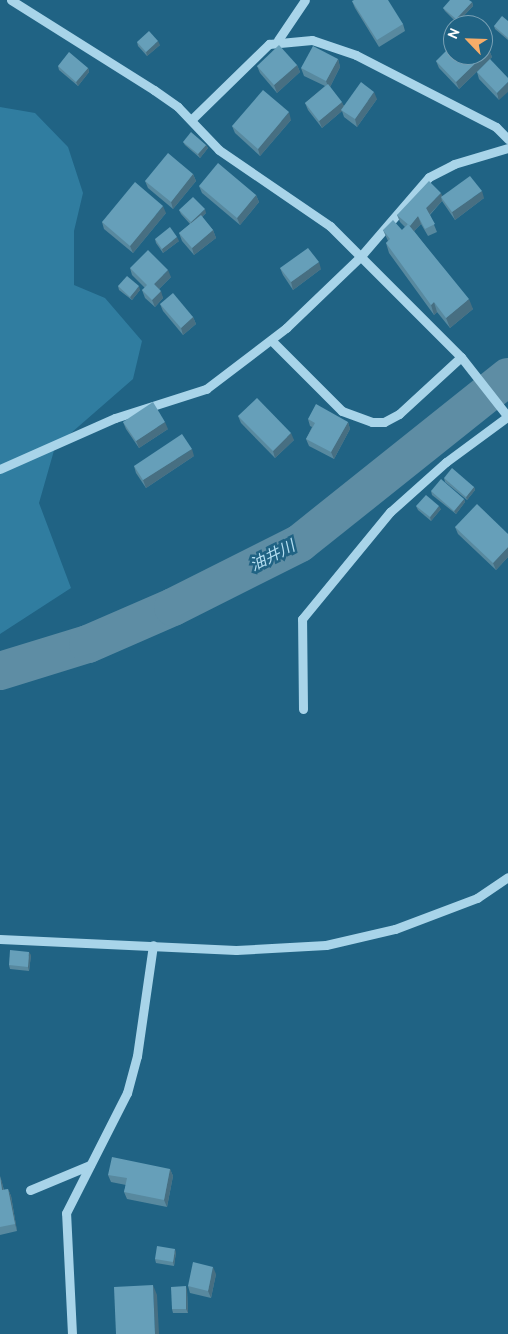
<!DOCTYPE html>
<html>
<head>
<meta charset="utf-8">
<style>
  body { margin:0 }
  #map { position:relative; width:508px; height:1334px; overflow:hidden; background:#206384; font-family:Overpass,"Noto Sans JP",sans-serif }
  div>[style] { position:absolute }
  .green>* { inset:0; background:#307da0 }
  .river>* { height:38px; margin:-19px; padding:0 19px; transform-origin:19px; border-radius:19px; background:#5e8da4 }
  .minor>* { height:9px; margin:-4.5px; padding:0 4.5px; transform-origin:4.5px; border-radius:4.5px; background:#a8d4e9 }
  .wall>* { inset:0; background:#58899f }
  .shaded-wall>* { inset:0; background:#476f82 }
  .building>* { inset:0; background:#669fb9 }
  span { translate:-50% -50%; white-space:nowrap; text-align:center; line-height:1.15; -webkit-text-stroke:5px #206384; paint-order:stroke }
  .water-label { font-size:16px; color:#b3def1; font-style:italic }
  .north { position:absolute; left:443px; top:15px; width:50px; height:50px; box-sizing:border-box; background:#206384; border:1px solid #79a1b5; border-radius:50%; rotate:294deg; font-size:14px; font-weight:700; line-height:20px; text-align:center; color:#fff }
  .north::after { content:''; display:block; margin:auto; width:18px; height:22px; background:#f6ad69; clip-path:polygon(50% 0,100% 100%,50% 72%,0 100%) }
</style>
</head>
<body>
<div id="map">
  <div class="green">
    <i style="clip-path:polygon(0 107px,35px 113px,68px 147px,83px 193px,74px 231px,74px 285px,105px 298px,142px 341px,133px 379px,55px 447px,39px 503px,71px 588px,0 634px)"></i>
  </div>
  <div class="river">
    <i style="left:0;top:671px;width:92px;rotate:-17.1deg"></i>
    <i style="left:88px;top:644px;width:93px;rotate:-23.5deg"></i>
    <i style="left:173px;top:607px;width:142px;rotate:-26.7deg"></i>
    <i style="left:300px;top:543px;width:266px;rotate:-38.6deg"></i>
  </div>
  <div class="minor">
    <i style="left:11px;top:0;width:169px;rotate:32.2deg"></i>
    <i style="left:154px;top:90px;width:29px;rotate:35deg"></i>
    <i style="left:178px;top:107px;width:59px;rotate:46.4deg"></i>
    <i style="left:219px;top:150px;width:135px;rotate:34.4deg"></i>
    <i style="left:330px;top:226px;width:185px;rotate:45deg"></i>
    <i style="left:461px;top:357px;width:76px;rotate:51.9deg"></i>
    <i style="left:278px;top:40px;width:48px;rotate:-56deg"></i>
    <i style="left:191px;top:120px;width:109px;rotate:-44.3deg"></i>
    <i style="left:269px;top:44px;width:43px;rotate:-5.3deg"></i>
    <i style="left:312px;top:40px;width:46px;rotate:18.8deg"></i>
    <i style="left:356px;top:55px;width:157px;rotate:27.2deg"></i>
    <i style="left:496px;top:127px;width:17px;rotate:45deg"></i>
    <i style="left:271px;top:340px;width:100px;rotate:45deg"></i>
    <i style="left:342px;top:411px;width:32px;rotate:20deg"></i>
    <i style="left:372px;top:422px;width:12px"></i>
    <i style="left:384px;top:422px;width:17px;rotate:-28deg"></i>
    <i style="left:399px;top:414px;width:84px;rotate:-42.6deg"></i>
    <i style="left:0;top:469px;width:126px;rotate:-23.9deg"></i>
    <i style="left:115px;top:418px;width:96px;rotate:-17.7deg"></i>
    <i style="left:206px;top:389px;width:101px;rotate:-37.3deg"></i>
    <i style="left:286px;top:328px;width:104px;rotate:-43.8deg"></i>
    <i style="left:361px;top:256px;width:104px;rotate:-49.3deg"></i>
    <i style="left:429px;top:177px;width:28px;rotate:-27deg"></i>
    <i style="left:454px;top:164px;width:56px;rotate:-16.5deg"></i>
    <i style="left:303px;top:709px;width:90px;rotate:-90.6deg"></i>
    <i style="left:302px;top:619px;width:139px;rotate:-50.6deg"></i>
    <i style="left:390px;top:512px;width:75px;rotate:-41.8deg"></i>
    <i style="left:446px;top:462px;width:76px;rotate:-36.4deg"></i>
    <i style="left:0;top:939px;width:236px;rotate:2.7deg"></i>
    <i style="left:236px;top:950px;width:90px;rotate:-3.2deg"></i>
    <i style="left:326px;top:945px;width:71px;rotate:-13.1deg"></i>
    <i style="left:395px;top:929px;width:88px;rotate:-20.7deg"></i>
    <i style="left:477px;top:898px;width:37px;rotate:-34deg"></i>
    <i style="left:30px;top:1190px;width:65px;rotate:-22.6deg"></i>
    <i style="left:72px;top:1334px;width:121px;rotate:-92.8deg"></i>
    <i style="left:66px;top:1213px;width:135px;rotate:-63.1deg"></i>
    <i style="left:127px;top:1093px;width:38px;rotate:-75deg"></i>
    <i style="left:137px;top:1056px;width:112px;rotate:-81.8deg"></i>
  </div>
  <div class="wall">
    <i style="clip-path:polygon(352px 1px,403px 24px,405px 31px,379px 47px,355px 8px)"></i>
    <i style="clip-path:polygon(472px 2px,473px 6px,457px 23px,445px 11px,443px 8px)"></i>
    <i style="clip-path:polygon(508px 21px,508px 40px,495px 29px,494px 26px)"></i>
    <i style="clip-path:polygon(137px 42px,160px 45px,147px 56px,138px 46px)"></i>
    <i style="clip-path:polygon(489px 50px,492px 57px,459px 89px,439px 68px,436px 61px)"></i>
    <i style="clip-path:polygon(338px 59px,340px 67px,330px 87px,344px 106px,377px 99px,357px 127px,344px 117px,342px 111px,322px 128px,308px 110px,305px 103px,325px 86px,304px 76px,301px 68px)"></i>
    <i style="clip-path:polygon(490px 59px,499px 100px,479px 79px,477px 72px)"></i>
    <i style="clip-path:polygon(297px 65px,300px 72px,277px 93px,260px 73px,257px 66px)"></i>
    <i style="clip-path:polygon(58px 66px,88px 68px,89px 72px,78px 86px,59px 70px)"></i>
    <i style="clip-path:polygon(291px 120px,260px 156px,235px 133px,232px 126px)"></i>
    <i style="clip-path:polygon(183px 142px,206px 145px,208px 148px,200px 158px,185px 145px)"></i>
    <i style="clip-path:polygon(193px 174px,196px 181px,173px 209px,148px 188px,145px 181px)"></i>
    <i style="clip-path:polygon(199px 186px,256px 195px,259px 202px,240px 225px,202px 193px)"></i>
    <i style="clip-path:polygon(442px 196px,484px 198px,455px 220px,444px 204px,442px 201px,430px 215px,437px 232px,428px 236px,421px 224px,414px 231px,473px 309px,450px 328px,437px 312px,434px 315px,389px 253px,386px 243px,388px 241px,383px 230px,402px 230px,405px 227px,400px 222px,397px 215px)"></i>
    <i style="clip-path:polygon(179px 210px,206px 213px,202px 217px,213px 230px,216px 238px,194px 255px,182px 241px,179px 233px,190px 224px,181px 214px)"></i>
    <i style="clip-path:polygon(166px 213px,133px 253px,104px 229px,102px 222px)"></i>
    <i style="clip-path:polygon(155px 239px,179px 241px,163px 253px,156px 243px)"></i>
    <i style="clip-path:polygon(130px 268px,171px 277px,159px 289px,163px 298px,155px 307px,145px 298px,142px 290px,145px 288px,132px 275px)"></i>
    <i style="clip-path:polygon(280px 268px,321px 269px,293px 290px,283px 275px)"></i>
    <i style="clip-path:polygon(118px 286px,140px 290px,132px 300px,119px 290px)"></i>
    <i style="clip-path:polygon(160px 304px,193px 317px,196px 324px,183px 335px,163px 311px)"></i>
    <i style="clip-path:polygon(238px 416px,294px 440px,275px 458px,241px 423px)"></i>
    <i style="clip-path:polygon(308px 419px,348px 422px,350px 429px,334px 459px,309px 446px,306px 439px,312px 427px,310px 426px)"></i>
    <i style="clip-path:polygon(123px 422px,168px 429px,139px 448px,126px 429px)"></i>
    <i style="clip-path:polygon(194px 456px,146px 488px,136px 473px,134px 466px)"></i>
    <i style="clip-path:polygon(444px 478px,474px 487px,475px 490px,467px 500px,445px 482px)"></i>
    <i style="clip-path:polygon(431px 491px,464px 499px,465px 502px,456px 514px,432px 495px)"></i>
    <i style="clip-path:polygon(416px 506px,441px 509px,431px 521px,418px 510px)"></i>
    <i style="clip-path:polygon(455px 527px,508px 534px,508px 557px,496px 570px,458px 534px)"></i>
    <i style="clip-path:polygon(31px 955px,29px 971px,10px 969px,9px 965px)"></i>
    <i style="clip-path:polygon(170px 1169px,173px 1176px,167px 1207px,127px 1199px,124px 1192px,126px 1185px,111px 1182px,108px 1175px)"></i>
    <i style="clip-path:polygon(0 1176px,4px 1190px,8px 1189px,11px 1196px,17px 1231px,0 1235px)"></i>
    <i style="clip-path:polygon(176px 1252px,174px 1266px,156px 1263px,155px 1259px)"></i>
    <i style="clip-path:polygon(216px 1274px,211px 1298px,190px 1293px,188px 1286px)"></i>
    <i style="clip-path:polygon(187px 1290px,188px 1313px,173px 1313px,172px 1309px)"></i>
  </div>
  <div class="shaded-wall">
    <i style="clip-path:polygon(472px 2px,473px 6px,457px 23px,456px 19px)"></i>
    <i style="clip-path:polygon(158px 41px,160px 45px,147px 56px,146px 52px)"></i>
    <i style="clip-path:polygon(489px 50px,492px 57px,459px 89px,456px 82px)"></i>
    <i style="clip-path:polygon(338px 59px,340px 67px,329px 89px,326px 81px)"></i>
    <i style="clip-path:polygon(297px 65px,300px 72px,277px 93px,274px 85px)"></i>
    <i style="clip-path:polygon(88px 68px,89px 72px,78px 86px,76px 82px)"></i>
    <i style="clip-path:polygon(508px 82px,508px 92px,499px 100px,497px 93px)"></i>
    <i style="clip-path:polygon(374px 92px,377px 99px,357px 127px,355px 119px)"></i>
    <i style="clip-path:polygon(342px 102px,345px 109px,341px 110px,342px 111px,322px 128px,319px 121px)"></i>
    <i style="clip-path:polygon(289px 112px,291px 120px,260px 156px,258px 149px)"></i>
    <i style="clip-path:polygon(206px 145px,208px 148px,200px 158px,198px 154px)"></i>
    <i style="clip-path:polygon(193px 174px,196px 181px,173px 209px,171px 202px)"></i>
    <i style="clip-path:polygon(482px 191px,484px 198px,455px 220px,452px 212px)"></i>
    <i style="clip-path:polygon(441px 193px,444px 200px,441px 197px,442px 201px,429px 215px,426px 208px)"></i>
    <i style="clip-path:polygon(256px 195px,259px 202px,240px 225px,237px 218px)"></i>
    <i style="clip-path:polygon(163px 206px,166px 213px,133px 253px,130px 246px)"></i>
    <i style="clip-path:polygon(205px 209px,206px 213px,192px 226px,191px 222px)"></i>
    <i style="clip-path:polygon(418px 216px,421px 224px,412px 233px,409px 226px)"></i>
    <i style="clip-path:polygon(213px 230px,216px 238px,194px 255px,192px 248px)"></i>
    <i style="clip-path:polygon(177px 237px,179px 241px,163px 253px,162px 249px)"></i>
    <i style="clip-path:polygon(319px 262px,321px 269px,293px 290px,291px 282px)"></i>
    <i style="clip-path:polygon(168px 270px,171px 277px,157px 291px,154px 284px)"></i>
    <i style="clip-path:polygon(139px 286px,140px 290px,132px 300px,130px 297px)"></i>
    <i style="clip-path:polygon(161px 291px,163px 298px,155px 307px,152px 300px)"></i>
    <i style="clip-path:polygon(469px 299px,473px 309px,450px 328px,446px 318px)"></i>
    <i style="clip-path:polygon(434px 302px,437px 312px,434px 315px,431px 305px)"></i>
    <i style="clip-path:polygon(193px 317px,196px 324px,183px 335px,181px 328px)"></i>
    <i style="clip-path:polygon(165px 422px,168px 429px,139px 448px,136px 441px)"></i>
    <i style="clip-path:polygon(348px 422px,350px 429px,334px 459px,331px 452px)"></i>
    <i style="clip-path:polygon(291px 433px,294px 440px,275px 458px,273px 451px)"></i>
    <i style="clip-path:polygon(192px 449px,194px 456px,146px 488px,143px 480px)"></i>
    <i style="clip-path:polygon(474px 487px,475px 490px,467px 500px,466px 497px)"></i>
    <i style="clip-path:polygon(464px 499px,465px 502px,456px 514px,454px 511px)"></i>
    <i style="clip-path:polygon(439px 506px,441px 509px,431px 521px,430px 517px)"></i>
    <i style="clip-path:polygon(508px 547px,508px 557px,496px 570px,493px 563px)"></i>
    <i style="clip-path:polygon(29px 952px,31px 955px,29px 971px,28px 967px)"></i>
    <i style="clip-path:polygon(170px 1169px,173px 1176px,167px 1207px,164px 1200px)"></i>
    <i style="clip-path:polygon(0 1176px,2px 1182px,5px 1197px,2px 1190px)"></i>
    <i style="clip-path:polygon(8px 1189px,11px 1196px,17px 1231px,15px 1224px)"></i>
    <i style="clip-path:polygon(175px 1249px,176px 1252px,174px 1266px,173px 1262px)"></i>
    <i style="clip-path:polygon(213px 1267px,216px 1274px,211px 1298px,208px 1291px)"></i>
    <i style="clip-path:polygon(153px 1285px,157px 1295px,159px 1334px,155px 1334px)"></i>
    <i style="clip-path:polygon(186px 1286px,187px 1290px,188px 1313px,186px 1309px)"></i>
  </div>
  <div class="building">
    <i style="clip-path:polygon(354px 0,388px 0,403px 24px,377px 40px,352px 1px)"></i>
    <i style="clip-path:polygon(450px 0,469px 0,472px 2px,456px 19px,443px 8px)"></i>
    <i style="clip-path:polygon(502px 16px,508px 21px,508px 38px,494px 26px)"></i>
    <i style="clip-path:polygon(149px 31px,158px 41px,146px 52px,137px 42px)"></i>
    <i style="clip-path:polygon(453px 44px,453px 55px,483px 55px,483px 44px,489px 50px,456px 82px,436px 61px)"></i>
    <i style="clip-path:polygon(279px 45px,297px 65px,274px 85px,257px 66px)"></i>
    <i style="clip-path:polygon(313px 46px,338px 59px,326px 81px,301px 68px)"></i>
    <i style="clip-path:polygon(69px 52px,88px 68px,76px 82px,58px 66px)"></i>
    <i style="clip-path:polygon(490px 59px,508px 78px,508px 82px,497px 93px,477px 72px)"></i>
    <i style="clip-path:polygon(361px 82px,374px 92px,355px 119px,341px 110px)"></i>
    <i style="clip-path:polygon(328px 84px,342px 102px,319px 121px,305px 103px)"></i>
    <i style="clip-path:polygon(263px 90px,289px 112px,258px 149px,232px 126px)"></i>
    <i style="clip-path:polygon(191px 132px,206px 145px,198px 154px,183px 142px)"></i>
    <i style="clip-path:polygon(168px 153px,193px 174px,171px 202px,145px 181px)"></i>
    <i style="clip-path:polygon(218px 163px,256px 195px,237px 218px,199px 186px)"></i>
    <i style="clip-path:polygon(470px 176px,482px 191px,452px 212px,441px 197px)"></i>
    <i style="clip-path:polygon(429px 181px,441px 193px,426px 208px,435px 224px,425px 229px,418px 216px,410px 226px,397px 215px)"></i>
    <i style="clip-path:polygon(135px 182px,163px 206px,130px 246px,102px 222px)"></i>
    <i style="clip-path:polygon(193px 197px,205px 209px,191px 222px,179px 210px)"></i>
    <i style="clip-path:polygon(201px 215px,213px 230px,192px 248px,179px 233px)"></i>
    <i style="clip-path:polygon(393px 220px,402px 230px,408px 224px,469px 299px,446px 318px,434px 302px,431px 305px,386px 243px,390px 239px,383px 230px)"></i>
    <i style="clip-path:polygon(170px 227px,177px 237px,162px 249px,155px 239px)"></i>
    <i style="clip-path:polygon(308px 248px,319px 262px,291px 282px,280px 268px)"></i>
    <i style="clip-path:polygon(148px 250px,168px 270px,154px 284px,161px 291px,152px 300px,142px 290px,147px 285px,130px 268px)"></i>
    <i style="clip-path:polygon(127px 276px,139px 286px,130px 297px,118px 286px)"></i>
    <i style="clip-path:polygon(173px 293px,193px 317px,181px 328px,160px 304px)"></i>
    <i style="clip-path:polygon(257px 398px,291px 433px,273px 451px,238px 416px)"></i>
    <i style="clip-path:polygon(153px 402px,165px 422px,136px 441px,123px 422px)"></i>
    <i style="clip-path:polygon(316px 404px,348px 422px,331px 452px,306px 439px,315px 423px,308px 419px)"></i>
    <i style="clip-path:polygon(182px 434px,192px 449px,143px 480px,134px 466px)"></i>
    <i style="clip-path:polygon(452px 468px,474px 487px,466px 497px,444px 478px)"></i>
    <i style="clip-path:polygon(441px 479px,464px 499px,454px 511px,431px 491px)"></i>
    <i style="clip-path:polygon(426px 495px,439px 506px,430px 517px,416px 506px)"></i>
    <i style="clip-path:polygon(477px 504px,508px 534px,508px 547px,493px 563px,455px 527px)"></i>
    <i style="clip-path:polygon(10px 950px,29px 952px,28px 967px,9px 965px)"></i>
    <i style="clip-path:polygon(112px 1157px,170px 1169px,164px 1200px,124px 1192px,127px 1178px,108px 1175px)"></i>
    <i style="clip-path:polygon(0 1177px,2px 1190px,8px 1189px,15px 1224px,0 1227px)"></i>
    <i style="clip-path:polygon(157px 1246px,175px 1249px,173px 1262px,155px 1259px)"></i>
    <i style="clip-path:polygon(193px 1262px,213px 1267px,208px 1291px,188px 1286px)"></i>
    <i style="clip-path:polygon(153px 1285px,155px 1334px,116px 1334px,114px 1287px)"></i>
    <i style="clip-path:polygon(186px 1286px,186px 1309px,172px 1309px,171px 1287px)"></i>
  </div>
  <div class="water-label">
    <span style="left:273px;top:557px;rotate:-27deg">油井川</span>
  </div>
  <div class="north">N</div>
</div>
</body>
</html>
